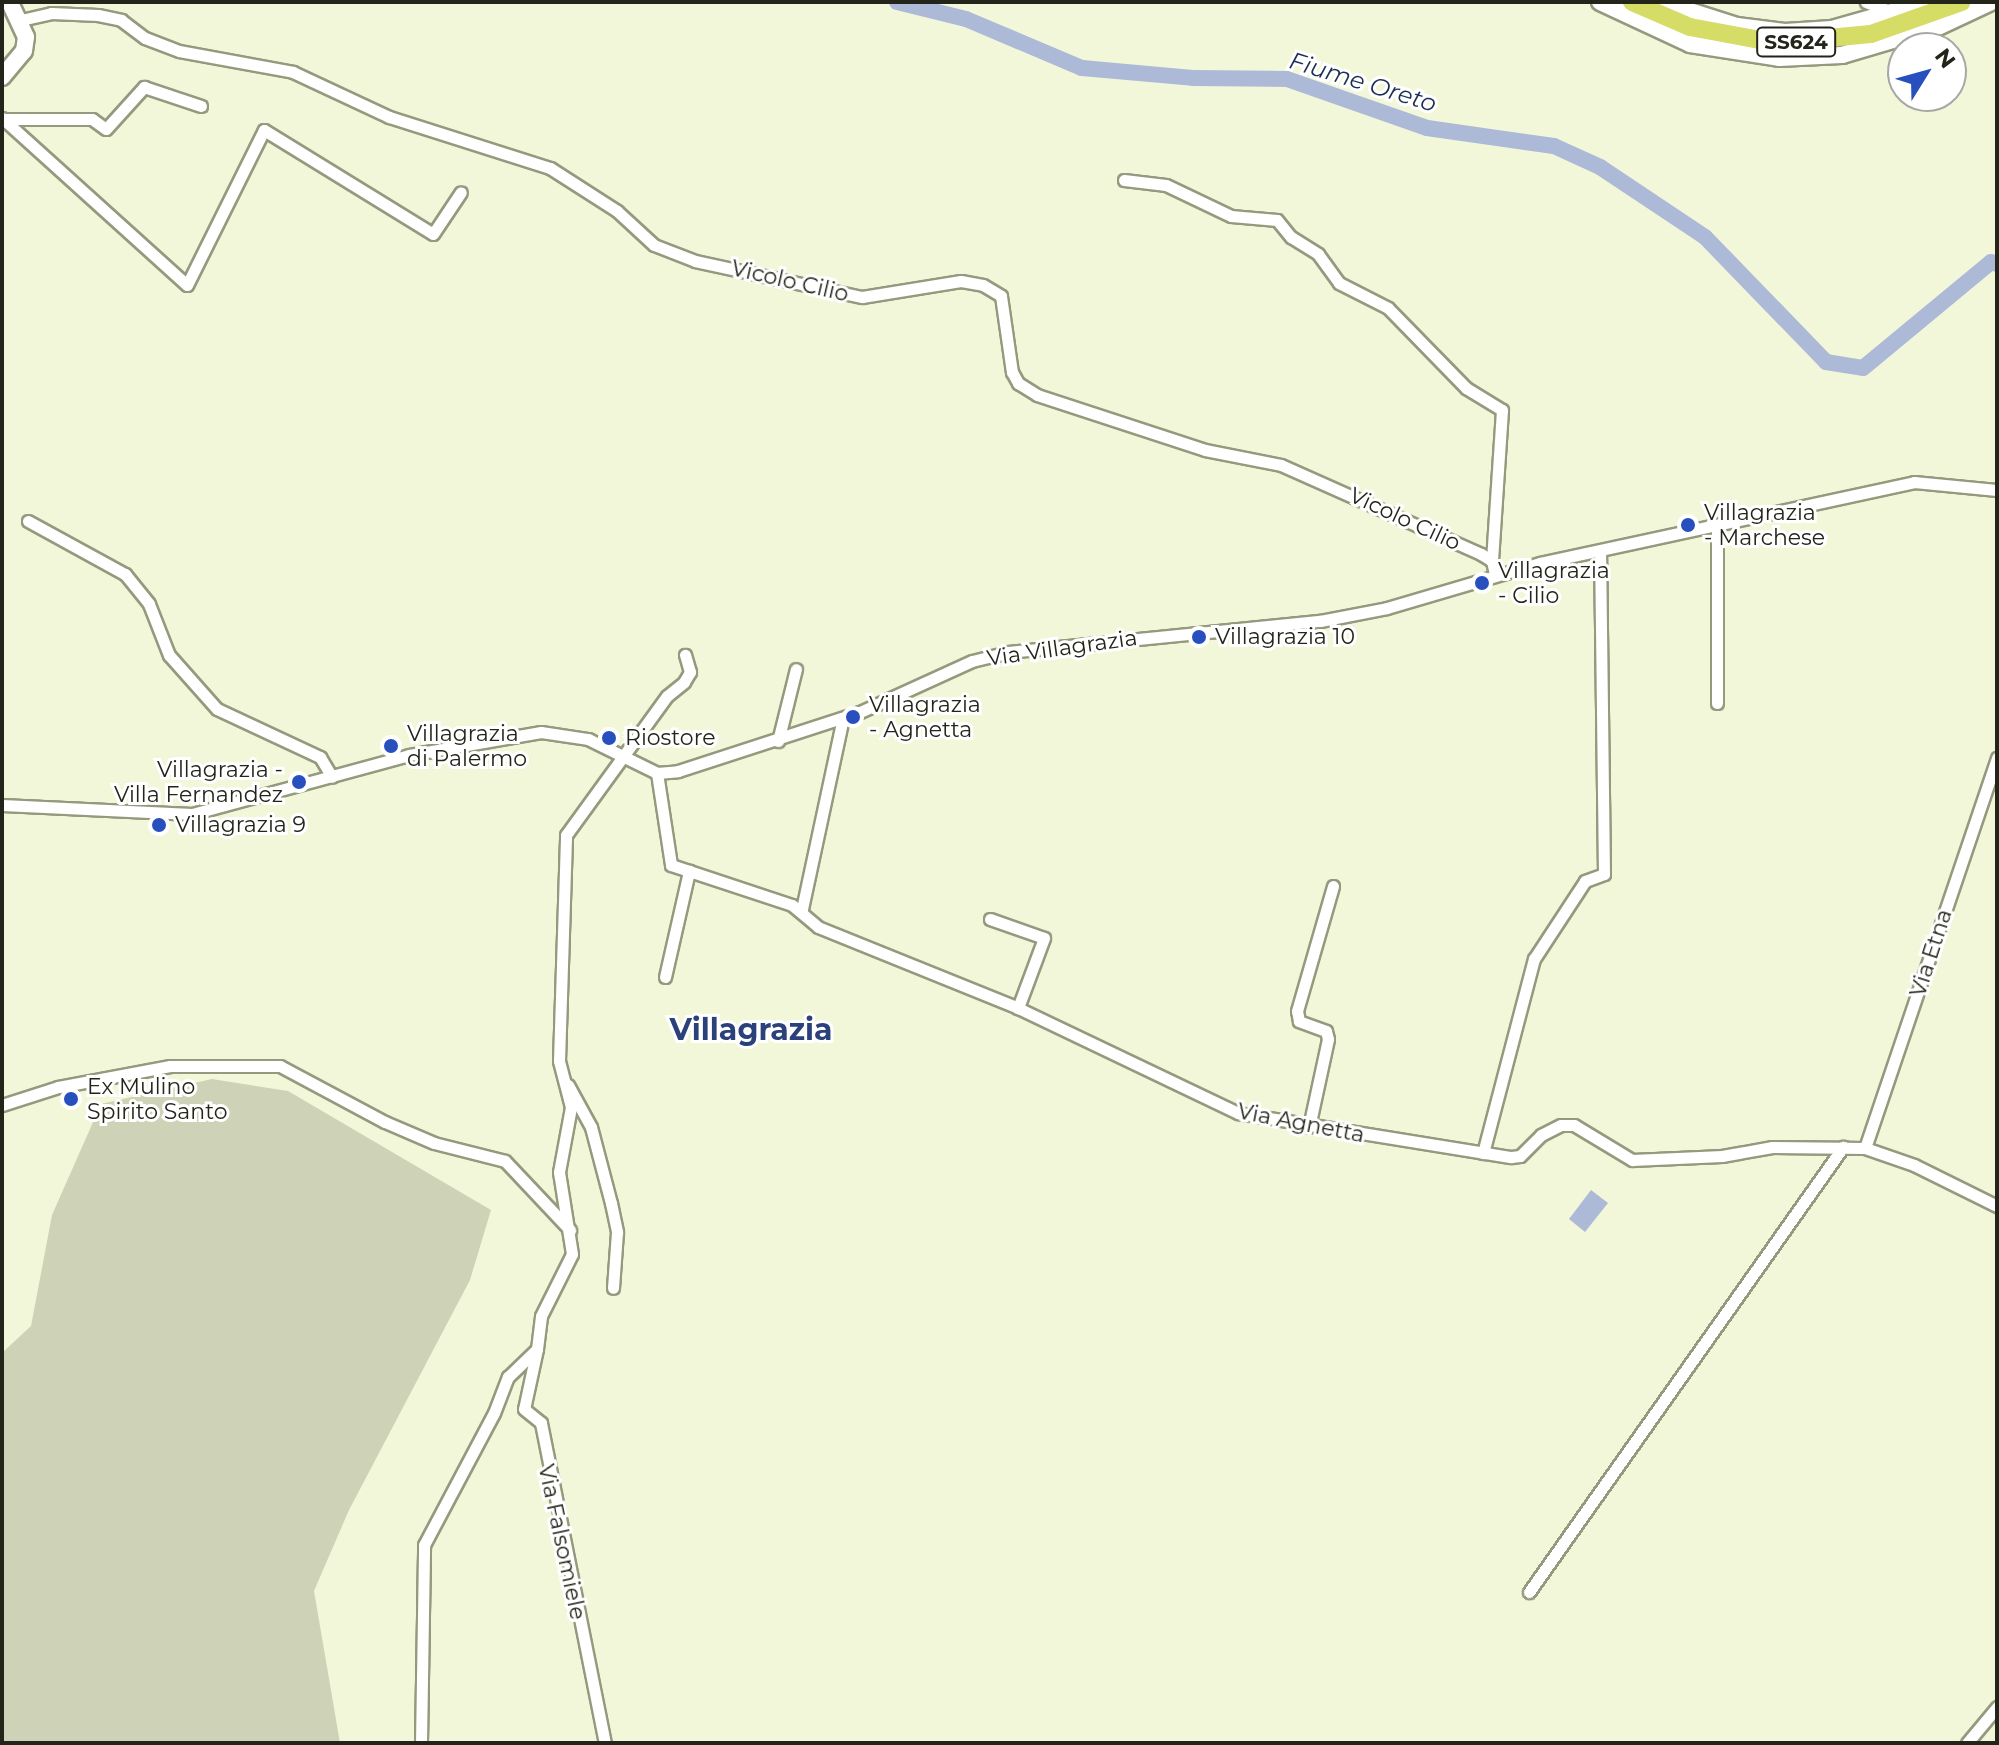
<!DOCTYPE html>
<html>
<head>
<meta charset="utf-8">
<style>
  body { margin:0 }
  #map { position:relative; width:1999px; height:1745px; overflow:hidden; background:#f2f7da; font-family:Montserrat,sans-serif }
  div>[style] { position:absolute }
  .green>* { inset:0; background:#ced2b7 }
  .water>* { inset:0; background:#acbad7 }
  .river>* { height:16px; margin:-8px; padding:0 8px; transform-origin:8px; border-radius:8px; background:#acbad7 }
  .roads { filter:drop-shadow(2px 0 #95997e) drop-shadow(-2px 0 #95997e) drop-shadow(0 2px #95997e) drop-shadow(0 -2px #95997e) }
  .minor>* { height:11px; margin:-5.5px; padding:0 5.5px; transform-origin:5.5px; border-radius:5.5px; background:#fff }
  .secondary>* { height:16px; margin:-8px; padding:0 8px; transform-origin:8px; border-radius:8px; background:#fff }
  .primary>* { height:18px; margin:-9px; padding:0 9px; transform-origin:9px; border-radius:9px; background:#d6dd67 }
  .dots>* { width:22px; height:22px; translate:-50% -50%; box-sizing:border-box; border:4px solid #fff; border-radius:50% }
  span { translate:-50% -50%; white-space:nowrap; text-align:center; line-height:1.15; -webkit-text-stroke:6px #fff; paint-order:stroke }
  .shield-label span { padding:2px 6px; background:#fff; border:2px solid; border-radius:6px; -webkit-text-stroke-width:0 }
  .shield-label { font-size:20px; color:#23251a; font-weight:700 }
  .street-label { font-size:22px; color:#23251a }
  .poi-label { font-size:22px; color:#23251a }
  .left { translate:0 -50%; text-align:left }
  .right { translate:-100% -50%; text-align:right }
  .water-label { font-size:24px; color:#1d2e55; font-style:italic }
  .district-label { font-size:30px; color:#2a417a; font-weight:700 }
  .frame { position:absolute; inset:0; border:4px solid #23251a; pointer-events:none }
  .north { position:absolute; left:1887px; top:32px; width:80px; height:80px; box-sizing:border-box; background:#fff; border:2px solid #a7a8a3; border-radius:50%; rotate:53deg; font-size:22px; font-weight:700; line-height:32px; text-align:center; color:#23251a }
  .north::after { content:''; display:block; margin:auto; width:28px; height:36px; background:#274fbd; clip-path:polygon(50% 0,100% 100%,50% 72%,0 100%) }
</style>
</head>
<body>
<div id="map">
  <div class="green">
    <i style="clip-path:polygon(212px 1079px,288px 1091px,491px 1210px,470px 1280px,349px 1510px,314px 1591px,340px 1743px,2px 1743px,2px 1353px,31px 1326px,52px 1215px,101px 1104px)"></i>
  </div>
  <div class="water">
    <i style="clip-path:polygon(1591px 1190px,1608px 1203px,1585px 1232px,1569px 1219px)"></i>
  </div>
  <div class="river">
    <i style="left:897px;top:2px;width:71px;rotate:13.8deg"></i>
    <i style="left:966px;top:19px;width:126px;rotate:22.9deg"></i>
    <i style="left:1082px;top:68px;width:111px;rotate:5.1deg"></i>
    <i style="left:1193px;top:78px;width:94px;rotate:0.6deg"></i>
    <i style="left:1287px;top:79px;width:148px;rotate:19.3deg"></i>
    <i style="left:1427px;top:128px;width:128px;rotate:8.1deg"></i>
    <i style="left:1554px;top:146px;width:51px;rotate:24.5deg"></i>
    <i style="left:1600px;top:167px;width:126px;rotate:33.7deg"></i>
    <i style="left:1705px;top:237px;width:174px;rotate:45.9deg"></i>
    <i style="left:1826px;top:362px;width:37px;rotate:9deg"></i>
    <i style="left:1863px;top:368px;width:166px;rotate:-39.6deg"></i>
    <i style="left:1991px;top:262px;width:6px;rotate:18deg"></i>
  </div>
  <div class="roads">
    <div class="minor">
      <i style="left:1866px;top:2px;width:28px;rotate:21deg"></i>
      <i style="left:21px;top:20px;width:31px;rotate:-13deg"></i>
      <i style="left:51px;top:13px;width:47px;rotate:2.4deg"></i>
      <i style="left:98px;top:15px;width:24px;rotate:12deg"></i>
      <i style="left:121px;top:20px;width:30px;rotate:37deg"></i>
      <i style="left:145px;top:38px;width:36px;rotate:21deg"></i>
      <i style="left:179px;top:51px;width:116px;rotate:10.4deg"></i>
      <i style="left:293px;top:72px;width:106px;rotate:25.1deg"></i>
      <i style="left:389px;top:117px;width:169px;rotate:17.6deg"></i>
      <i style="left:550px;top:168px;width:80px;rotate:32.7deg"></i>
      <i style="left:617px;top:211px;width:50px;rotate:42.6deg"></i>
      <i style="left:654px;top:245px;width:44px;rotate:21.3deg"></i>
      <i style="left:695px;top:261px;width:171px;rotate:12.2deg"></i>
      <i style="left:862px;top:297px;width:100px;rotate:-9.2deg"></i>
      <i style="left:961px;top:281px;width:22px;rotate:10deg"></i>
      <i style="left:983px;top:285px;width:21px;rotate:31deg"></i>
      <i style="left:1001px;top:296px;width:77px;rotate:81.8deg"></i>
      <i style="left:1012px;top:372px;width:13px;rotate:61deg"></i>
      <i style="left:1018px;top:383px;width:22px;rotate:32deg"></i>
      <i style="left:1037px;top:395px;width:177px;rotate:18.1deg"></i>
      <i style="left:1205px;top:450px;width:77px;rotate:11.2deg"></i>
      <i style="left:1281px;top:465px;width:219px;rotate:24deg"></i>
      <i style="left:1481px;top:554px;width:13px;rotate:32deg"></i>
      <i style="left:1492px;top:561px;width:13px;rotate:77deg"></i>
      <i style="left:2px;top:118px;width:249px;rotate:42.1deg"></i>
      <i style="left:187px;top:285px;width:173px;rotate:-63.6deg"></i>
      <i style="left:264px;top:130px;width:198px;rotate:31.6deg"></i>
      <i style="left:433px;top:234px;width:50px;rotate:-56.3deg"></i>
      <i style="left:3px;top:119px;width:89px"></i>
      <i style="left:92px;top:119px;width:17px;rotate:36deg"></i>
      <i style="left:106px;top:129px;width:57px;rotate:-47.9deg"></i>
      <i style="left:144px;top:87px;width:60px;rotate:18.4deg"></i>
      <i style="left:1124px;top:180px;width:42px;rotate:6.8deg"></i>
      <i style="left:1166px;top:185px;width:72px;rotate:25.5deg"></i>
      <i style="left:1231px;top:216px;width:46px;rotate:5deg"></i>
      <i style="left:1277px;top:220px;width:22px;rotate:51deg"></i>
      <i style="left:1291px;top:237px;width:32px;rotate:32deg"></i>
      <i style="left:1318px;top:254px;width:36px;rotate:54deg"></i>
      <i style="left:1339px;top:283px;width:55px;rotate:27deg"></i>
      <i style="left:1388px;top:308px;width:112px;rotate:45.7deg"></i>
      <i style="left:1466px;top:388px;width:42px;rotate:31.4deg"></i>
      <i style="left:1502px;top:410px;width:151px;rotate:93.8deg"></i>
      <i style="left:28px;top:521px;width:111px;rotate:28.7deg"></i>
      <i style="left:125px;top:574px;width:38px;rotate:51deg"></i>
      <i style="left:149px;top:604px;width:55px;rotate:68.6deg"></i>
      <i style="left:169px;top:655px;width:72px;rotate:48.4deg"></i>
      <i style="left:217px;top:709px;width:114px;rotate:25deg"></i>
      <i style="left:320px;top:757px;width:23px;rotate:59deg"></i>
      <i style="left:1717px;top:525px;width:178px;rotate:90deg"></i>
      <i style="left:778px;top:741px;width:74px;rotate:-76deg"></i>
      <i style="left:657px;top:773px;width:93px;rotate:81.3deg"></i>
      <i style="left:671px;top:865px;width:127px;rotate:18.3deg"></i>
      <i style="left:792px;top:905px;width:34px;rotate:40deg"></i>
      <i style="left:818px;top:927px;width:216px;rotate:22deg"></i>
      <i style="left:1018px;top:1008px;width:244px;rotate:25.5deg"></i>
      <i style="left:1238px;top:1113px;width:277px;rotate:9.2deg"></i>
      <i style="left:1511px;top:1157px;width:9px;rotate:-6deg"></i>
      <i style="left:1520px;top:1156px;width:30px;rotate:-45deg"></i>
      <i style="left:1541px;top:1135px;width:22px;rotate:-27deg"></i>
      <i style="left:1561px;top:1125px;width:13px"></i>
      <i style="left:1574px;top:1125px;width:68px;rotate:31.1deg"></i>
      <i style="left:1632px;top:1160px;width:90px;rotate:-2.5deg"></i>
      <i style="left:1722px;top:1156px;width:51px;rotate:-10.2deg"></i>
      <i style="left:1772px;top:1147px;width:93px;rotate:0.6deg"></i>
      <i style="left:1865px;top:1148px;width:52px;rotate:19.1deg"></i>
      <i style="left:1914px;top:1165px;width:93px;rotate:26.3deg"></i>
      <i style="left:2px;top:805px;width:190px;rotate:2.7deg"></i>
      <i style="left:192px;top:814px;width:225px;rotate:-15.2deg"></i>
      <i style="left:409px;top:755px;width:134px;rotate:-9.9deg"></i>
      <i style="left:541px;top:732px;width:48px;rotate:8.5deg"></i>
      <i style="left:588px;top:739px;width:77px;rotate:26.2deg"></i>
      <i style="left:657px;top:773px;width:21px;rotate:-5deg"></i>
      <i style="left:678px;top:771px;width:191px;rotate:-18deg"></i>
      <i style="left:860px;top:712px;width:123px;rotate:-24.5deg"></i>
      <i style="left:972px;top:661px;width:37px;rotate:-14deg"></i>
      <i style="left:1008px;top:652px;width:314px;rotate:-5.7deg"></i>
      <i style="left:1320px;top:621px;width:68px;rotate:-11deg"></i>
      <i style="left:1387px;top:608px;width:159px;rotate:-16.4deg"></i>
      <i style="left:1540px;top:563px;width:383px;rotate:-12.2deg"></i>
      <i style="left:1914px;top:482px;width:83px;rotate:5.5deg"></i>
      <i style="left:802px;top:909px;width:195px;rotate:-77.9deg"></i>
      <i style="left:990px;top:919px;width:57px;rotate:19.4deg"></i>
      <i style="left:1044px;top:938px;width:75px;rotate:110.4deg"></i>
      <i style="left:665px;top:977px;width:109px;rotate:-77.2deg"></i>
      <i style="left:568px;top:1085px;width:48px;rotate:61.3deg"></i>
      <i style="left:591px;top:1127px;width:79px;rotate:75.3deg"></i>
      <i style="left:611px;top:1203px;width:30px;rotate:78deg"></i>
      <i style="left:617px;top:1232px;width:56px;rotate:94.1deg"></i>
      <i style="left:2px;top:1105px;width:59px;rotate:-17.8deg"></i>
      <i style="left:58px;top:1087px;width:114px;rotate:-10.6deg"></i>
      <i style="left:170px;top:1066px;width:110px"></i>
      <i style="left:280px;top:1066px;width:119px;rotate:28.1deg"></i>
      <i style="left:385px;top:1122px;width:53px;rotate:23.2deg"></i>
      <i style="left:434px;top:1143px;width:73px;rotate:14.2deg"></i>
      <i style="left:505px;top:1161px;width:95px;rotate:46.7deg"></i>
      <i style="left:1309px;top:1127px;width:90px;rotate:-77.8deg"></i>
      <i style="left:1328px;top:1039px;width:8px;rotate:-104deg"></i>
      <i style="left:1326px;top:1031px;width:29px;rotate:-160deg"></i>
      <i style="left:1299px;top:1021px;width:10px;rotate:-101deg"></i>
      <i style="left:1297px;top:1011px;width:130px;rotate:-73.9deg"></i>
      <i style="left:1865px;top:1148px;width:412px;rotate:-71.3deg"></i>
      <i style="left:1483px;top:1153px;width:201px;rotate:-75.3deg"></i>
      <i style="left:1534px;top:959px;width:93px;rotate:-56.8deg"></i>
      <i style="left:1585px;top:881px;width:20px;rotate:-20deg"></i>
      <i style="left:1604px;top:874px;width:323px;rotate:-90.7deg"></i>
      <i style="left:537px;top:1349px;width:61px;rotate:102.2deg"></i>
      <i style="left:524px;top:1409px;width:22px;rotate:39deg"></i>
      <i style="left:541px;top:1423px;width:326px;rotate:78.7deg"></i>
      <i style="left:1529px;top:1592px;width:545px;rotate:-54.79deg"></i>
      <i style="left:421px;top:1743px;width:198px;rotate:-89.1deg"></i>
      <i style="left:424px;top:1545px;width:149px;rotate:-62.1deg"></i>
      <i style="left:494px;top:1413px;width:39px;rotate:-69deg"></i>
      <i style="left:508px;top:1377px;width:40px;rotate:-44deg"></i>
      <i style="left:537px;top:1349px;width:33px;rotate:-83deg"></i>
      <i style="left:541px;top:1316px;width:69px;rotate:-63.4deg"></i>
      <i style="left:572px;top:1254px;width:83px;rotate:-99deg"></i>
      <i style="left:559px;top:1172px;width:66px;rotate:-79.5deg"></i>
      <i style="left:571px;top:1107px;width:48px;rotate:-104.6deg"></i>
      <i style="left:559px;top:1061px;width:226px;rotate:-88.2deg"></i>
      <i style="left:566px;top:835px;width:172px;rotate:-54deg"></i>
      <i style="left:667px;top:696px;width:22px;rotate:-39deg"></i>
      <i style="left:684px;top:682px;width:12px;rotate:-59deg"></i>
      <i style="left:690px;top:672px;width:18px;rotate:-106deg"></i>
      <i style="left:1967px;top:1743px;width:47px;rotate:-50.2deg"></i>
    </div>
    <div class="secondary">
      <i style="left:1600px;top:2px;width:99px;rotate:25deg"></i>
      <i style="left:1690px;top:44px;width:90px;rotate:8.9deg"></i>
      <i style="left:1779px;top:58px;width:63px;rotate:-2.7deg"></i>
      <i style="left:1842px;top:55px;width:102px;rotate:-16.5deg"></i>
      <i style="left:1940px;top:26px;width:56px;rotate:-25.2deg"></i>
      <i style="left:1662px;top:2px;width:79px;rotate:17.7deg"></i>
      <i style="left:1737px;top:26px;width:48px;rotate:7.1deg"></i>
      <i style="left:1785px;top:32px;width:47px;rotate:-3.7deg"></i>
      <i style="left:1832px;top:29px;width:99px;rotate:-15.9deg"></i>
      <i style="left:2px;top:77px;width:34px;rotate:-50deg"></i>
      <i style="left:24px;top:51px;width:14px;rotate:-82deg"></i>
      <i style="left:26px;top:37px;width:38px;rotate:-115deg"></i>
    </div>
    <div class="primary">
      <i style="left:1632px;top:2px;width:63px;rotate:23.3deg"></i>
      <i style="left:1690px;top:27px;width:87px;rotate:10.5deg"></i>
      <i style="left:1776px;top:43px;width:95px;rotate:-5.4deg"></i>
      <i style="left:1871px;top:34px;width:96px;rotate:-19.4deg"></i>
    </div>
  </div>
  <div class="dots">
    <i style="left:1688px;top:525px;background:#274fbd"></i>
    <i style="left:1482px;top:583px;background:#274fbd"></i>
    <i style="left:1199px;top:637px;background:#274fbd"></i>
    <i style="left:853px;top:717px;background:#274fbd"></i>
    <i style="left:609px;top:738px;background:#274fbd"></i>
    <i style="left:391px;top:746px;background:#274fbd"></i>
    <i style="left:299px;top:782px;background:#274fbd"></i>
    <i style="left:159px;top:825px;background:#274fbd"></i>
    <i style="left:71px;top:1099px;background:#274fbd"></i>
  </div>
  <div class="shield-label">
    <span style="left:1796px;top:42px">SS624</span>
  </div>
  <div class="street-label">
    <span style="left:790px;top:281px;rotate:13deg">Vicolo Cilio</span>
    <span style="left:1405px;top:519px;rotate:25deg">Vicolo Cilio</span>
    <span style="left:1062px;top:648px;rotate:-8deg">Via Villagrazia</span>
    <span style="left:1931px;top:953px;rotate:-72deg">Via Etna</span>
    <span style="left:1301px;top:1123px;rotate:11deg">Via Agnetta</span>
    <span style="left:562px;top:1542px;rotate:78deg">Via Falsomiele</span>
  </div>
  <div class="poi-label">
    <span class="left" style="left:1704px;top:525px">Villagrazia<br>- Marchese</span>
    <span class="left" style="left:1498px;top:583px">Villagrazia<br>- Cilio</span>
    <span class="left" style="left:1215px;top:637px">Villagrazia 10</span>
    <span class="left" style="left:869px;top:717px">Villagrazia<br>- Agnetta</span>
    <span class="left" style="left:407px;top:746px">Villagrazia<br>di Palermo</span>
    <span class="left" style="left:625px;top:738px">Riostore</span>
    <span class="right" style="left:283px;top:782px">Villagrazia -<br>Villa Fernandez</span>
    <span class="left" style="left:175px;top:825px">Villagrazia 9</span>
    <span class="left" style="left:87px;top:1099px">Ex Mulino<br>Spirito Santo</span>
  </div>
  <div class="water-label">
    <span style="left:1363px;top:82px;rotate:17deg">Fiume Oreto</span>
  </div>
  <div class="district-label">
    <span style="left:751px;top:1030px">Villagrazia</span>
  </div>
  <div class="frame"></div>
  <div class="north">N</div>
</div>
</body>
</html>
